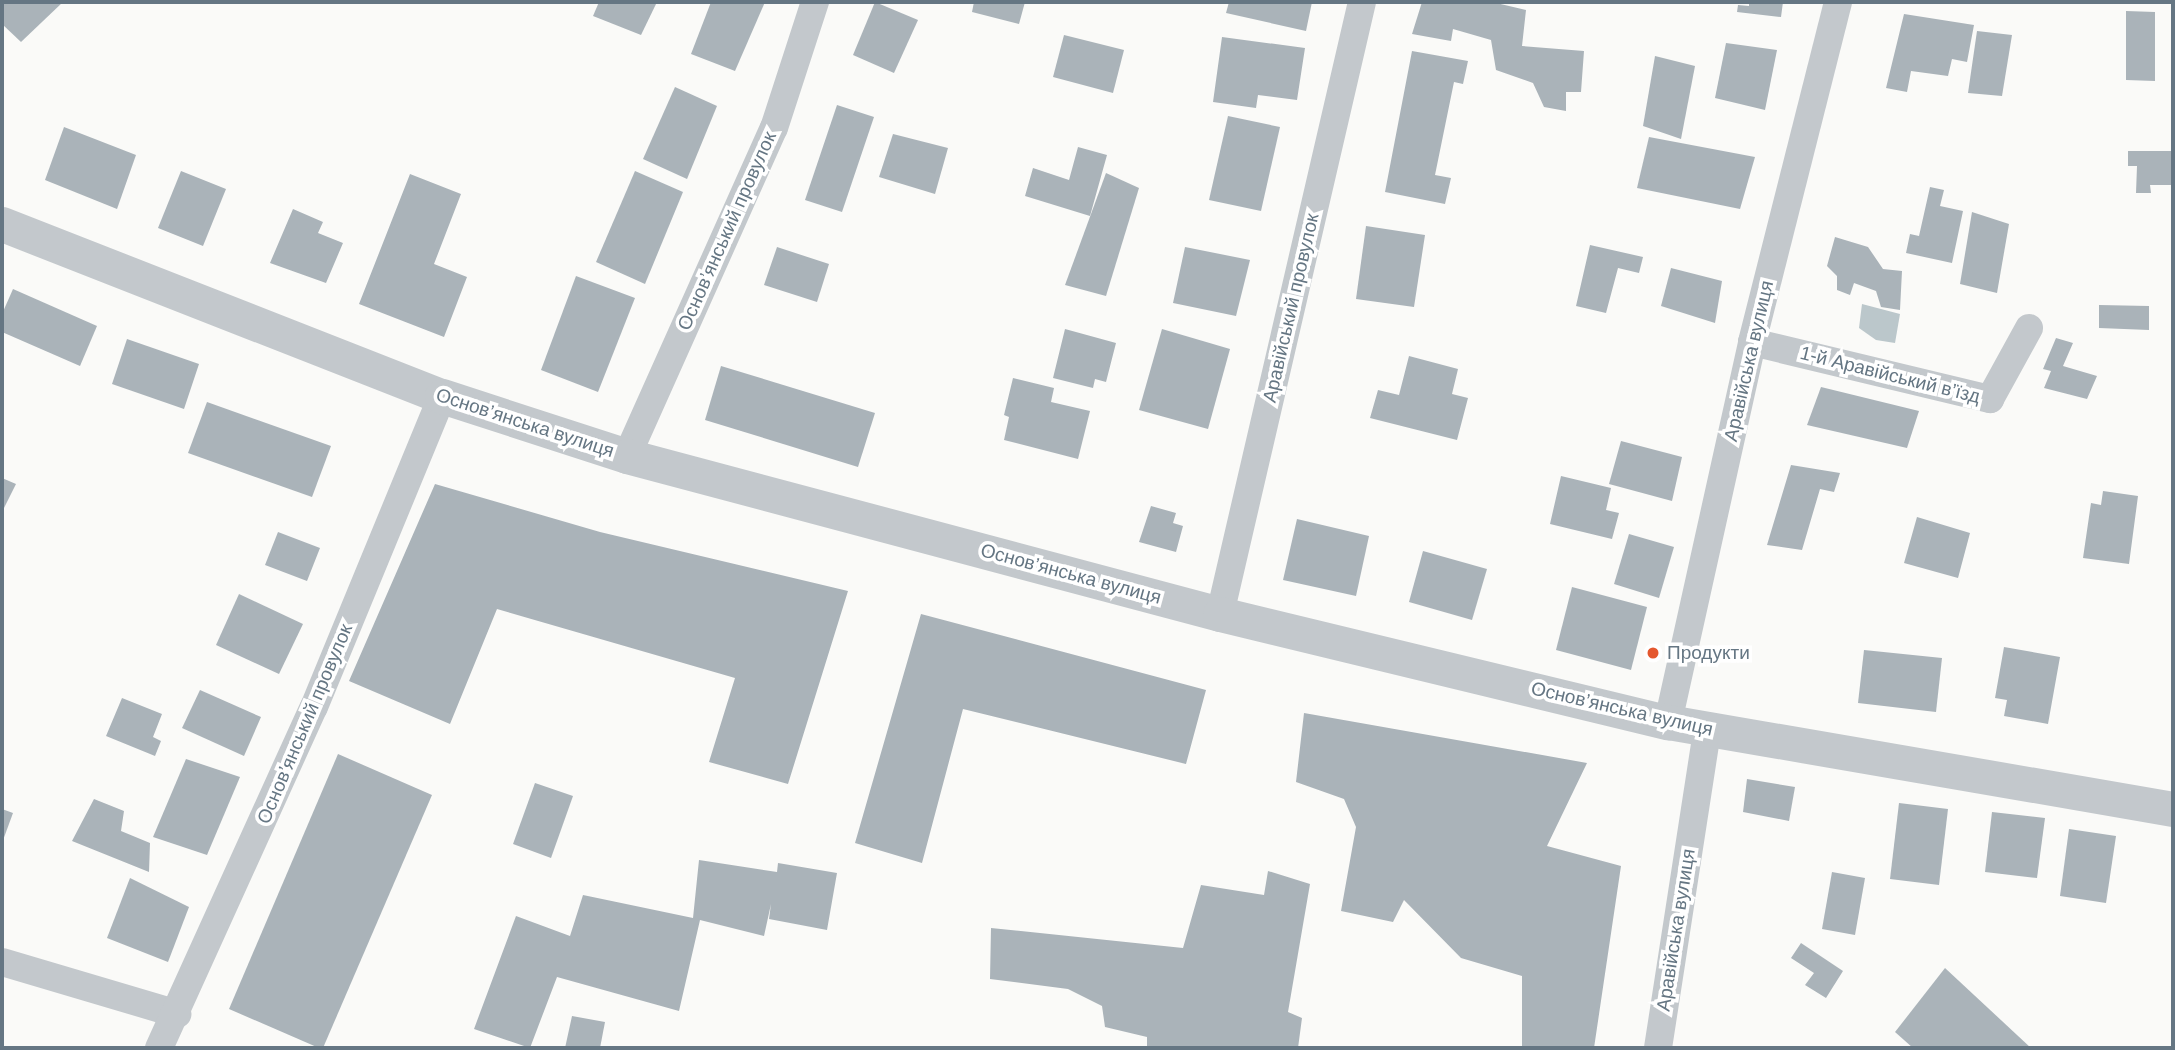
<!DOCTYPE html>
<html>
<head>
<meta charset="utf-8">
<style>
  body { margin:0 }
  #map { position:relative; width:2175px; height:1050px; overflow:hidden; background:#fafaf8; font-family:Helvetica,sans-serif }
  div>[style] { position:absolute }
  .water>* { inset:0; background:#bbc7cb }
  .building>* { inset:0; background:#aab3b9 }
  .minor>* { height:28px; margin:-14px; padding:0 14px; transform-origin:14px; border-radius:14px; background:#c3c8cc }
  .tertiary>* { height:35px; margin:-17.5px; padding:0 17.5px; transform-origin:17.5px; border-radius:17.5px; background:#c3c8cc }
  .dots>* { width:19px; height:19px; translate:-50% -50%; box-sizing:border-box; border:4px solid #fff; border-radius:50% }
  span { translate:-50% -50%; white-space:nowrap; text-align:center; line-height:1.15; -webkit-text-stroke:7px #fff; paint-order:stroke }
  .street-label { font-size:19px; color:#657683 }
  .poi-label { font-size:19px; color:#657683 }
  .left { translate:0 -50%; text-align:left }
  .frame { position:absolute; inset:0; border:4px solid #657683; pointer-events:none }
</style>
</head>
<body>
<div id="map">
  <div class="water">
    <i style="clip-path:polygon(1862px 304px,1900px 314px,1895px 343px,1876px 340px,1859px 328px)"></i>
  </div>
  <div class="building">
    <i style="clip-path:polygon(2px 2px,63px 2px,21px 42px,2px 24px)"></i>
    <i style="clip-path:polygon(599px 2px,657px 2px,641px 35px,593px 16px)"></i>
    <i style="clip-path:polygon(711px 2px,765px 2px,735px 71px,691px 54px)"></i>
    <i style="clip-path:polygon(875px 2px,918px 20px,894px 73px,853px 55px)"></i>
    <i style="clip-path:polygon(974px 2px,1025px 2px,1019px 24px,972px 12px)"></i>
    <i style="clip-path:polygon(1229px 2px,1312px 2px,1306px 31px,1226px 13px)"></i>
    <i style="clip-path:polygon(1422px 2px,1492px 2px,1526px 10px,1522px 46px,1584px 51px,1581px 92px,1566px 92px,1566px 111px,1544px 107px,1533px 83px,1496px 70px,1491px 40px,1453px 29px,1451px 41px,1412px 34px)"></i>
    <i style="clip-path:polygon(1749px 2px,1783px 2px,1781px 17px,1737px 12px,1738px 5px,1749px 6px)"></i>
    <i style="clip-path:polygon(2126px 11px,2155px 12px,2155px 81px,2126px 80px)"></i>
    <i style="clip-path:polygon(1904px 14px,1974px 25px,1967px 62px,1952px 59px,1948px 76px,1911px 71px,1907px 92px,1886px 88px)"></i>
    <i style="clip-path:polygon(1977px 31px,2012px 35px,2002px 96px,1968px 93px)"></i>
    <i style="clip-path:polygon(1064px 35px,1124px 50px,1113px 93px,1053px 77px)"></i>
    <i style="clip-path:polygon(1222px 37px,1305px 48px,1297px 100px,1258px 95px,1256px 108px,1213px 102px)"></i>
    <i style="clip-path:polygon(1726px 43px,1777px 50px,1765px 110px,1715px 98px)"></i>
    <i style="clip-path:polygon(1412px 51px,1468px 61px,1463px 84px,1454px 82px,1435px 175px,1451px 178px,1445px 204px,1385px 192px)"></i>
    <i style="clip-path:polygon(1655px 56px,1695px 66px,1681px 139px,1643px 126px)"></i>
    <i style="clip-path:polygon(675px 87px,717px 106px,687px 179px,643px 159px)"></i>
    <i style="clip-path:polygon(837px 105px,874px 117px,842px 212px,805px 200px)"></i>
    <i style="clip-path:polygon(1228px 116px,1280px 127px,1261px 211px,1209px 200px)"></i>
    <i style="clip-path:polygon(64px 127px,136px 155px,117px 209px,45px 180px)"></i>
    <i style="clip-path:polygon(893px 134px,948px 148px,935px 194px,879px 177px)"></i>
    <i style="clip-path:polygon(1649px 137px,1755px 157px,1740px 209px,1637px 188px)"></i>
    <i style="clip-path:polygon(1078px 147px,1107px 155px,1090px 216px,1025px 196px,1033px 168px,1069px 180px)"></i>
    <i style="clip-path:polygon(2128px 151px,2173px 151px,2173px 185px,2150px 185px,2151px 193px,2136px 193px,2137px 166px,2128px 166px)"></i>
    <i style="clip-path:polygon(181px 171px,226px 189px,203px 246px,158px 228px)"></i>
    <i style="clip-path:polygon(635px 171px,683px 192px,645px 284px,596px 262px)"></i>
    <i style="clip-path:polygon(1106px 173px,1139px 188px,1106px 296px,1065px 285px)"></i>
    <i style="clip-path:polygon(410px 174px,461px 194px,434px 264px,467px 277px,444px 337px,359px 304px)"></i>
    <i style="clip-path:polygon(1930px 187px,1944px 190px,1940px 206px,1963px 211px,1952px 263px,1906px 253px,1910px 234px,1919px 236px)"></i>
    <i style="clip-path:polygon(293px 209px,323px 222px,318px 233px,343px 243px,326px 283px,270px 263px)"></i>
    <i style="clip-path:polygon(1972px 212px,2009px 224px,1997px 293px,1960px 284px)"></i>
    <i style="clip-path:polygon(1366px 226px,1425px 235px,1414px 307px,1356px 299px)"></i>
    <i style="clip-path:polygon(1835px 237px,1868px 247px,1883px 269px,1902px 271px,1900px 310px,1881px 307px,1876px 291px,1854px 283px,1850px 295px,1837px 290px,1837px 276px,1827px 266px)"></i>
    <i style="clip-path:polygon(1590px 245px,1643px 257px,1639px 273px,1618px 268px,1606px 313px,1576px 306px)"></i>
    <i style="clip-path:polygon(777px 247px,829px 264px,817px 302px,764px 285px)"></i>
    <i style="clip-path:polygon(1185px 247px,1250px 260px,1236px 316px,1173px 303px)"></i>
    <i style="clip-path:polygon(1671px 268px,1722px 281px,1715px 323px,1661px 306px)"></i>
    <i style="clip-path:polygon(576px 276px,635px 298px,598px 392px,541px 370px)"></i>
    <i style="clip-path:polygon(13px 289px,97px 326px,80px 366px,2px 332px,2px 314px)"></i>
    <i style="clip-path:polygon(2099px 305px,2149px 306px,2149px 330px,2099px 328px)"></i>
    <i style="clip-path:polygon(1065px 329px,1116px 343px,1106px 382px,1095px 379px,1093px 388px,1053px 378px)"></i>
    <i style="clip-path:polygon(1162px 329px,1230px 349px,1208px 429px,1139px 410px)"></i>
    <i style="clip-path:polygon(2056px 338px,2073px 343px,2063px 366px,2097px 376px,2087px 399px,2044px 388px,2051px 371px,2043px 369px)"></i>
    <i style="clip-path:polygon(127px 339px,199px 364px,184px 409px,112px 384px)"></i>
    <i style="clip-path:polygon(1409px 356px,1458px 369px,1452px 394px,1468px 398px,1457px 440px,1370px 418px,1378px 390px,1399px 395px)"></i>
    <i style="clip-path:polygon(721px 366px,875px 413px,858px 467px,705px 420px)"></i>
    <i style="clip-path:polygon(1013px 378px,1054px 388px,1051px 402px,1090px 411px,1078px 459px,1004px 440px,1009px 417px,1004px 415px)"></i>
    <i style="clip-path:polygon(1821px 387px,1919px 411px,1907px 448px,1807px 425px)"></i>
    <i style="clip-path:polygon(207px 402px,331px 446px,312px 497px,188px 453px)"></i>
    <i style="clip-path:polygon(1621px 441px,1682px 457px,1672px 501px,1609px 484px)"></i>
    <i style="clip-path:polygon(1791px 465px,1840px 473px,1834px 492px,1820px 489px,1802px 550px,1767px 545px)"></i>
    <i style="clip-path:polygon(1561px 476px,1611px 488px,1606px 510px,1619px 513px,1612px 539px,1550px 524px)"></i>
    <i style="clip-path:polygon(2px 478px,16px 484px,2px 512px)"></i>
    <i style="clip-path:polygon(435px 484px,600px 532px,848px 591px,788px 784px,709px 762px,735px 678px,497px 609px,450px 724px,349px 681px)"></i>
    <i style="clip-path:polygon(2103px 491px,2138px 496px,2129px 564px,2083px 558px,2091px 503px,2101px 505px)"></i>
    <i style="clip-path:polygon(1151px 506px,1176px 513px,1173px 523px,1183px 526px,1176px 552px,1139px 542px)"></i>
    <i style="clip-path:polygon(1917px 517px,1970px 533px,1958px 578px,1904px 563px)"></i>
    <i style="clip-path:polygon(1297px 519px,1369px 536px,1356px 596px,1283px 580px)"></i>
    <i style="clip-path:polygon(278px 532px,320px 548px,307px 581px,265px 565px)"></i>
    <i style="clip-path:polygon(1629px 534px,1674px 547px,1659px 598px,1614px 584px)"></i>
    <i style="clip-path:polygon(1423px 551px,1487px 569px,1472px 620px,1409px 602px)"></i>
    <i style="clip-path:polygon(1572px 587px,1647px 607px,1631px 670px,1556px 650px)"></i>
    <i style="clip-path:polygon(239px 594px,303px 624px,279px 674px,216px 645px)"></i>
    <i style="clip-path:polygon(921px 614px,1206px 690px,1186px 764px,963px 709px,922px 863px,855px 843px)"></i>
    <i style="clip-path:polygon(2004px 647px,2060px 657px,2048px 724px,2004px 716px,2007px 700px,1995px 698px)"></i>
    <i style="clip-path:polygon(1864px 650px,1942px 658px,1936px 712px,1858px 703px)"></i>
    <i style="clip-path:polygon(200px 690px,261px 717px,244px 756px,182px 728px)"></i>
    <i style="clip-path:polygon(122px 698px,162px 714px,153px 737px,161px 741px,155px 756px,106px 736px)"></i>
    <i style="clip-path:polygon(1304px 713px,1587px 763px,1547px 846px,1621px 866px,1594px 1048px,1522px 1048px,1522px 976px,1461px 958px,1404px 900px,1393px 922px,1341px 911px,1356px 827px,1344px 799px,1296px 782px)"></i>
    <i style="clip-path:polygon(338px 754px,432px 795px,323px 1048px,319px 1048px,229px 1009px)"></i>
    <i style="clip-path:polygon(186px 759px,240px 777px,207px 855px,153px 837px)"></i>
    <i style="clip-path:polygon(1747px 779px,1795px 787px,1789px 821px,1743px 812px)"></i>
    <i style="clip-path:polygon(535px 783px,573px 796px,551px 858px,513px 844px)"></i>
    <i style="clip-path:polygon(94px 799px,124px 811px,121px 831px,150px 843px,149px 872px,72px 841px)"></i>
    <i style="clip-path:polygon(1899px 803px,1948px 809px,1939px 885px,1890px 879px)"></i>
    <i style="clip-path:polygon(2px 809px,13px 813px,2px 843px)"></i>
    <i style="clip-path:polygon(1992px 812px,2045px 818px,2037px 878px,1985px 872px)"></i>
    <i style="clip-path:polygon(2069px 829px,2116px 836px,2106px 903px,2060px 896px)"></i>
    <i style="clip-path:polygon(699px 860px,777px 872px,778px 863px,837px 873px,827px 930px,769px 919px,771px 904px,764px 936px,700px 920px,679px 1011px,557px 977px,530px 1048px,474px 1029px,516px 916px,570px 936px,583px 895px,693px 918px)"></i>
    <i style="clip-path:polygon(1268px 871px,1310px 884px,1288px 1012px,1302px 1018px,1298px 1048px,1147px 1048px,1147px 1037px,1105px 1027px,1102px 1006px,1068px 989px,990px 979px,991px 928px,1183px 948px,1201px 885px,1264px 895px)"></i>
    <i style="clip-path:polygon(1832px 872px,1865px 878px,1855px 935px,1822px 929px)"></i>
    <i style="clip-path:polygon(130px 878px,189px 907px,168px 962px,107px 938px)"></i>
    <i style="clip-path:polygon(1801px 943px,1843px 971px,1826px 998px,1805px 985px,1814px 973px,1791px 958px)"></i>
    <i style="clip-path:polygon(1945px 968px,2031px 1048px,1913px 1048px,1895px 1032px)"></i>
    <i style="clip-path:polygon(572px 1016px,605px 1022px,600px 1048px,565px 1048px)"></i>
  </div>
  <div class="minor">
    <i style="left:1752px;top:342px;width:245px;rotate:13.5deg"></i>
    <i style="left:1990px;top:399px;width:81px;rotate:-61.2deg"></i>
    <i style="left:627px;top:456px;width:359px;rotate:-65.9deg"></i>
    <i style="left:774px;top:128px;width:133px;rotate:-72deg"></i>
    <i style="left:1220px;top:614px;width:628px;rotate:-76.94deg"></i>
    <i style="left:1668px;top:722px;width:389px;rotate:-77.5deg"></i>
    <i style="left:1752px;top:342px;width:351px;rotate:-75.8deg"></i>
    <i style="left:2px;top:962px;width:183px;rotate:16.5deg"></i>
    <i style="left:159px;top:1048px;width:375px;rotate:-65.6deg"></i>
    <i style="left:314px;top:707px;width:336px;rotate:-67.6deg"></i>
    <i style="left:1658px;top:1048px;width:322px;rotate:-81.2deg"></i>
  </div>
  <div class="tertiary">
    <i style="left:2px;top:224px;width:472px;rotate:21.4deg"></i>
    <i style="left:442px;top:396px;width:194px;rotate:18deg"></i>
    <i style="left:627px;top:456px;width:614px;rotate:14.92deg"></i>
    <i style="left:1220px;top:614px;width:461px;rotate:13.6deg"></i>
    <i style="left:1668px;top:722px;width:512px;rotate:9.77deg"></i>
  </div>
  <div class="dots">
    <i style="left:1653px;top:653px;background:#e4572e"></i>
  </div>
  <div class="street-label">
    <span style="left:727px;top:231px;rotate:-66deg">Основ’янський провулок</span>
    <span style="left:1291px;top:308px;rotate:-77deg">Аравійський провулок</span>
    <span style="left:1749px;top:361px;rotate:-77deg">Аравійська вулиця</span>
    <span style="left:1890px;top:375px;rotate:14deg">1-й Аравійський в’їзд</span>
    <span style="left:525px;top:423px;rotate:18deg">Основ’янська вулиця</span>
    <span style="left:1071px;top:574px;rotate:15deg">Основ’янська вулиця</span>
    <span style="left:1622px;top:709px;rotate:13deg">Основ’янська вулиця</span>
    <span style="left:305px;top:724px;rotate:-67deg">Основ’янський провулок</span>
    <span style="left:1676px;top:930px;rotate:-81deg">Аравійська вулиця</span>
  </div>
  <div class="poi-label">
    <span class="left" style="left:1667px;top:653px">Продукти</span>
  </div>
  <div class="frame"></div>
</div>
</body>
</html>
